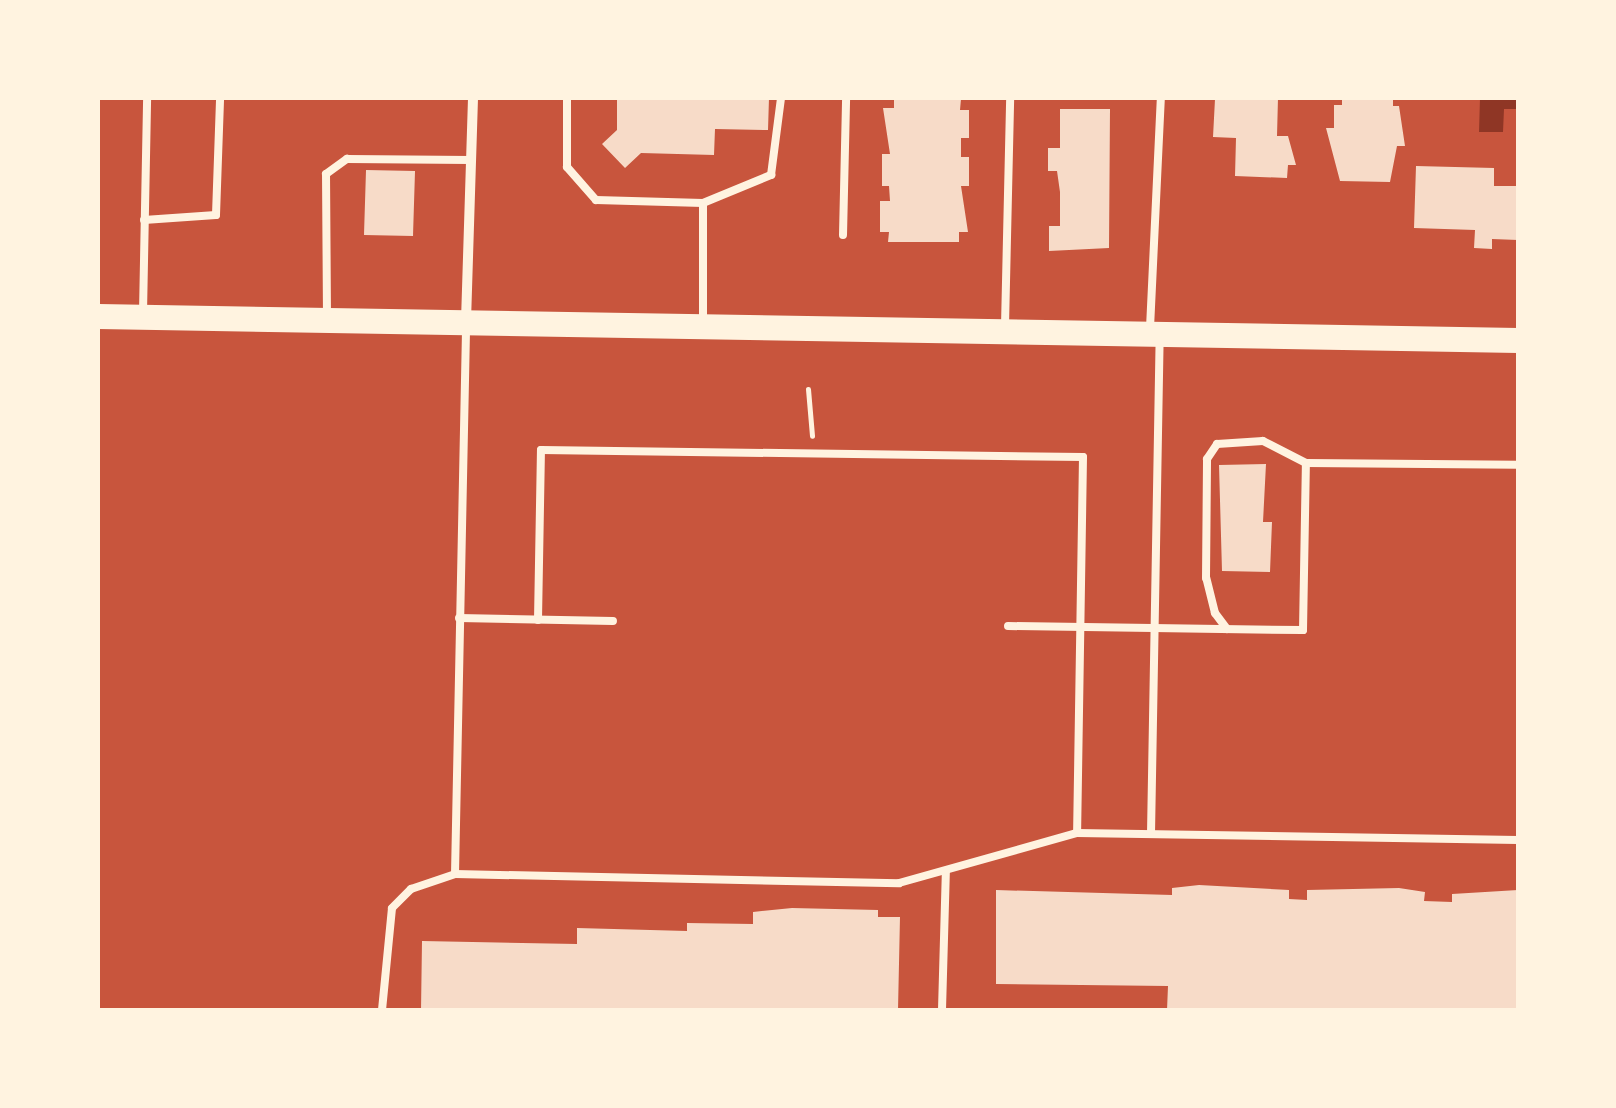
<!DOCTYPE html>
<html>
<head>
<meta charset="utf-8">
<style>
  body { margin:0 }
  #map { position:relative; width:1616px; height:1108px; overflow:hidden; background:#c8553d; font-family:"DejaVu Sans",sans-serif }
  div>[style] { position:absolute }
  .water>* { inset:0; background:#8f3625 }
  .building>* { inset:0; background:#f7dbc8 }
  .path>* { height:5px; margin:-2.5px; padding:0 2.5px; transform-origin:2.5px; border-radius:2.5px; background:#fff3e0 }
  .service>* { height:8px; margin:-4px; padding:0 4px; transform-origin:4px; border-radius:4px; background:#fff3e0 }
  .minor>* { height:10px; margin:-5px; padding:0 5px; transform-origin:5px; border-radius:5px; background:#fff3e0 }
  .primary>* { height:25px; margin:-12.5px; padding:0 12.5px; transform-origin:12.5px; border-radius:12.5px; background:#fff3e0 }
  span { translate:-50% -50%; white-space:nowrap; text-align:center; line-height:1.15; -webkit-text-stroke:8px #fff3e0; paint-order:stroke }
  .frame { position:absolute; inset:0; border:100px solid #fff3e0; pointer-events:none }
</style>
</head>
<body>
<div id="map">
  <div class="water">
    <i style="clip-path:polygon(1480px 98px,1518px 98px,1518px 109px,1504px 109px,1503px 132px,1479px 132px)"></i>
  </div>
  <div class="building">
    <i style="clip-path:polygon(617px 98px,769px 98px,768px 130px,715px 129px,714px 155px,641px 153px,625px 168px,602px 144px,617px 130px)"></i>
    <i style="clip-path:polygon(1278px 98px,1277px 136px,1288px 136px,1296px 165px,1288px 165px,1287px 178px,1235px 176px,1236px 138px,1213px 137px,1215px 99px)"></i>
    <i style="clip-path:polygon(1342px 98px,1393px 98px,1393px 106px,1399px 106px,1405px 146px,1397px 146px,1390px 182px,1340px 181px,1326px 128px,1334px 128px,1334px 105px,1342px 105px)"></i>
    <i style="clip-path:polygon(894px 99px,961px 99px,960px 110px,969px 110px,969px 138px,961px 138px,961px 157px,969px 157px,969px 186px,961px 186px,968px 232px,959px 232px,959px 242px,888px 242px,889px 232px,880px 232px,880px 201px,890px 201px,889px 186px,882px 186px,882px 154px,890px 154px,883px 108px,894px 108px)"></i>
    <i style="clip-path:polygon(1060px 109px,1110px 109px,1109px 248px,1049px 251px,1049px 226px,1060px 226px,1060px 192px,1057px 171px,1048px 171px,1048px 148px,1060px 148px)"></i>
    <i style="clip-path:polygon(1416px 166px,1494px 168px,1494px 186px,1518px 186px,1518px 240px,1492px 239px,1492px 249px,1474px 248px,1475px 230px,1414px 228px)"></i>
    <i style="clip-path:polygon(366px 170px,415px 171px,413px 236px,364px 235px)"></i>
    <i style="clip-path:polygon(1266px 464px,1263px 522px,1272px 522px,1270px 572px,1222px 571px,1219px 465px)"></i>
    <i style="clip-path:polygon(1199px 885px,1289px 890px,1289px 899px,1307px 900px,1307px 890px,1399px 888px,1425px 892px,1424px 901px,1452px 902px,1452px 894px,1518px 890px,1518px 1010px,1167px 1010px,1168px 986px,996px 984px,996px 890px,1172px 895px,1172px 888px)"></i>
    <i style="clip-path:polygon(792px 908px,878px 910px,878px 917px,900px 917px,898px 1010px,421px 1010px,422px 941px,577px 944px,577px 928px,687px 931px,687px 923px,753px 924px,753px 912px)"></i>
  </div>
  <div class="path">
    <i style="left:808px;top:389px;width:47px;rotate:85.1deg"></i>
  </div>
  <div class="service">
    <i style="left:567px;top:98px;width:69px;rotate:90deg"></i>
    <i style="left:567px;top:167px;width:44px;rotate:48.7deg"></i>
    <i style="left:596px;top:200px;width:107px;rotate:1.6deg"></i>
    <i style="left:144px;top:220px;width:72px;rotate:-4deg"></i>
    <i style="left:216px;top:215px;width:117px;rotate:-88deg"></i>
    <i style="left:843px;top:235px;width:137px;rotate:-88.7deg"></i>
    <i style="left:143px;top:313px;width:215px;rotate:-88.9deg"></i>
    <i style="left:327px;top:316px;width:142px;rotate:-90.4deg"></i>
    <i style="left:326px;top:174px;width:26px;rotate:-36deg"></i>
    <i style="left:347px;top:159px;width:124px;rotate:0.5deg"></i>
    <i style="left:703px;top:322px;width:119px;rotate:-90deg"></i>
    <i style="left:703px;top:203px;width:74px;rotate:-22.4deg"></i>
    <i style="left:771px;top:175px;width:78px;rotate:-82.6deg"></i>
    <i style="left:1005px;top:326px;width:228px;rotate:-88.7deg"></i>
    <i style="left:1150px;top:328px;width:230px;rotate:-87.3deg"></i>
    <i style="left:459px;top:618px;width:154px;rotate:1.1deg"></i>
    <i style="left:538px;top:620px;width:170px;rotate:-89deg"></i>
    <i style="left:541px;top:450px;width:542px;rotate:0.74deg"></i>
    <i style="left:1083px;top:457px;width:376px;rotate:90.9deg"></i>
    <i style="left:1008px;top:626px;width:295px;rotate:0.8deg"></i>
    <i style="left:1303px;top:630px;width:167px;rotate:-89deg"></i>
    <i style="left:1227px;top:629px;width:20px;rotate:-127deg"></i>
    <i style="left:1215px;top:613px;width:36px;rotate:-104deg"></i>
    <i style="left:1206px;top:578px;width:119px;rotate:-89.5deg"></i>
    <i style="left:1207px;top:459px;width:18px;rotate:-56deg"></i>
    <i style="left:1217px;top:444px;width:46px;rotate:-3.7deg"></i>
    <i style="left:1263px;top:441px;width:48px;rotate:27.1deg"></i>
    <i style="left:1306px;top:463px;width:212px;rotate:0.5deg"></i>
    <i style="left:1151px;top:834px;width:495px;rotate:-89deg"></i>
    <i style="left:455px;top:874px;width:545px;rotate:-88.84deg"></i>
    <i style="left:382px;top:1010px;width:102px;rotate:-84.4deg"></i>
    <i style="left:392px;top:908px;width:27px;rotate:-45deg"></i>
    <i style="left:411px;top:889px;width:46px;rotate:-18.8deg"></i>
    <i style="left:455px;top:874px;width:444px;rotate:1.2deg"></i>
    <i style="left:899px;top:883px;width:185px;rotate:-15.7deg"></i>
    <i style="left:1077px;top:833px;width:441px;rotate:0.9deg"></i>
    <i style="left:942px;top:1010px;width:139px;rotate:-88.4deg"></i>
  </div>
  <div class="minor">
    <i style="left:466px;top:321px;width:223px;rotate:-88.2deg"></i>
  </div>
  <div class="primary">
    <i style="left:98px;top:316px;width:1420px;rotate:0.97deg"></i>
  </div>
  <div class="frame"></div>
</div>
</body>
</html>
